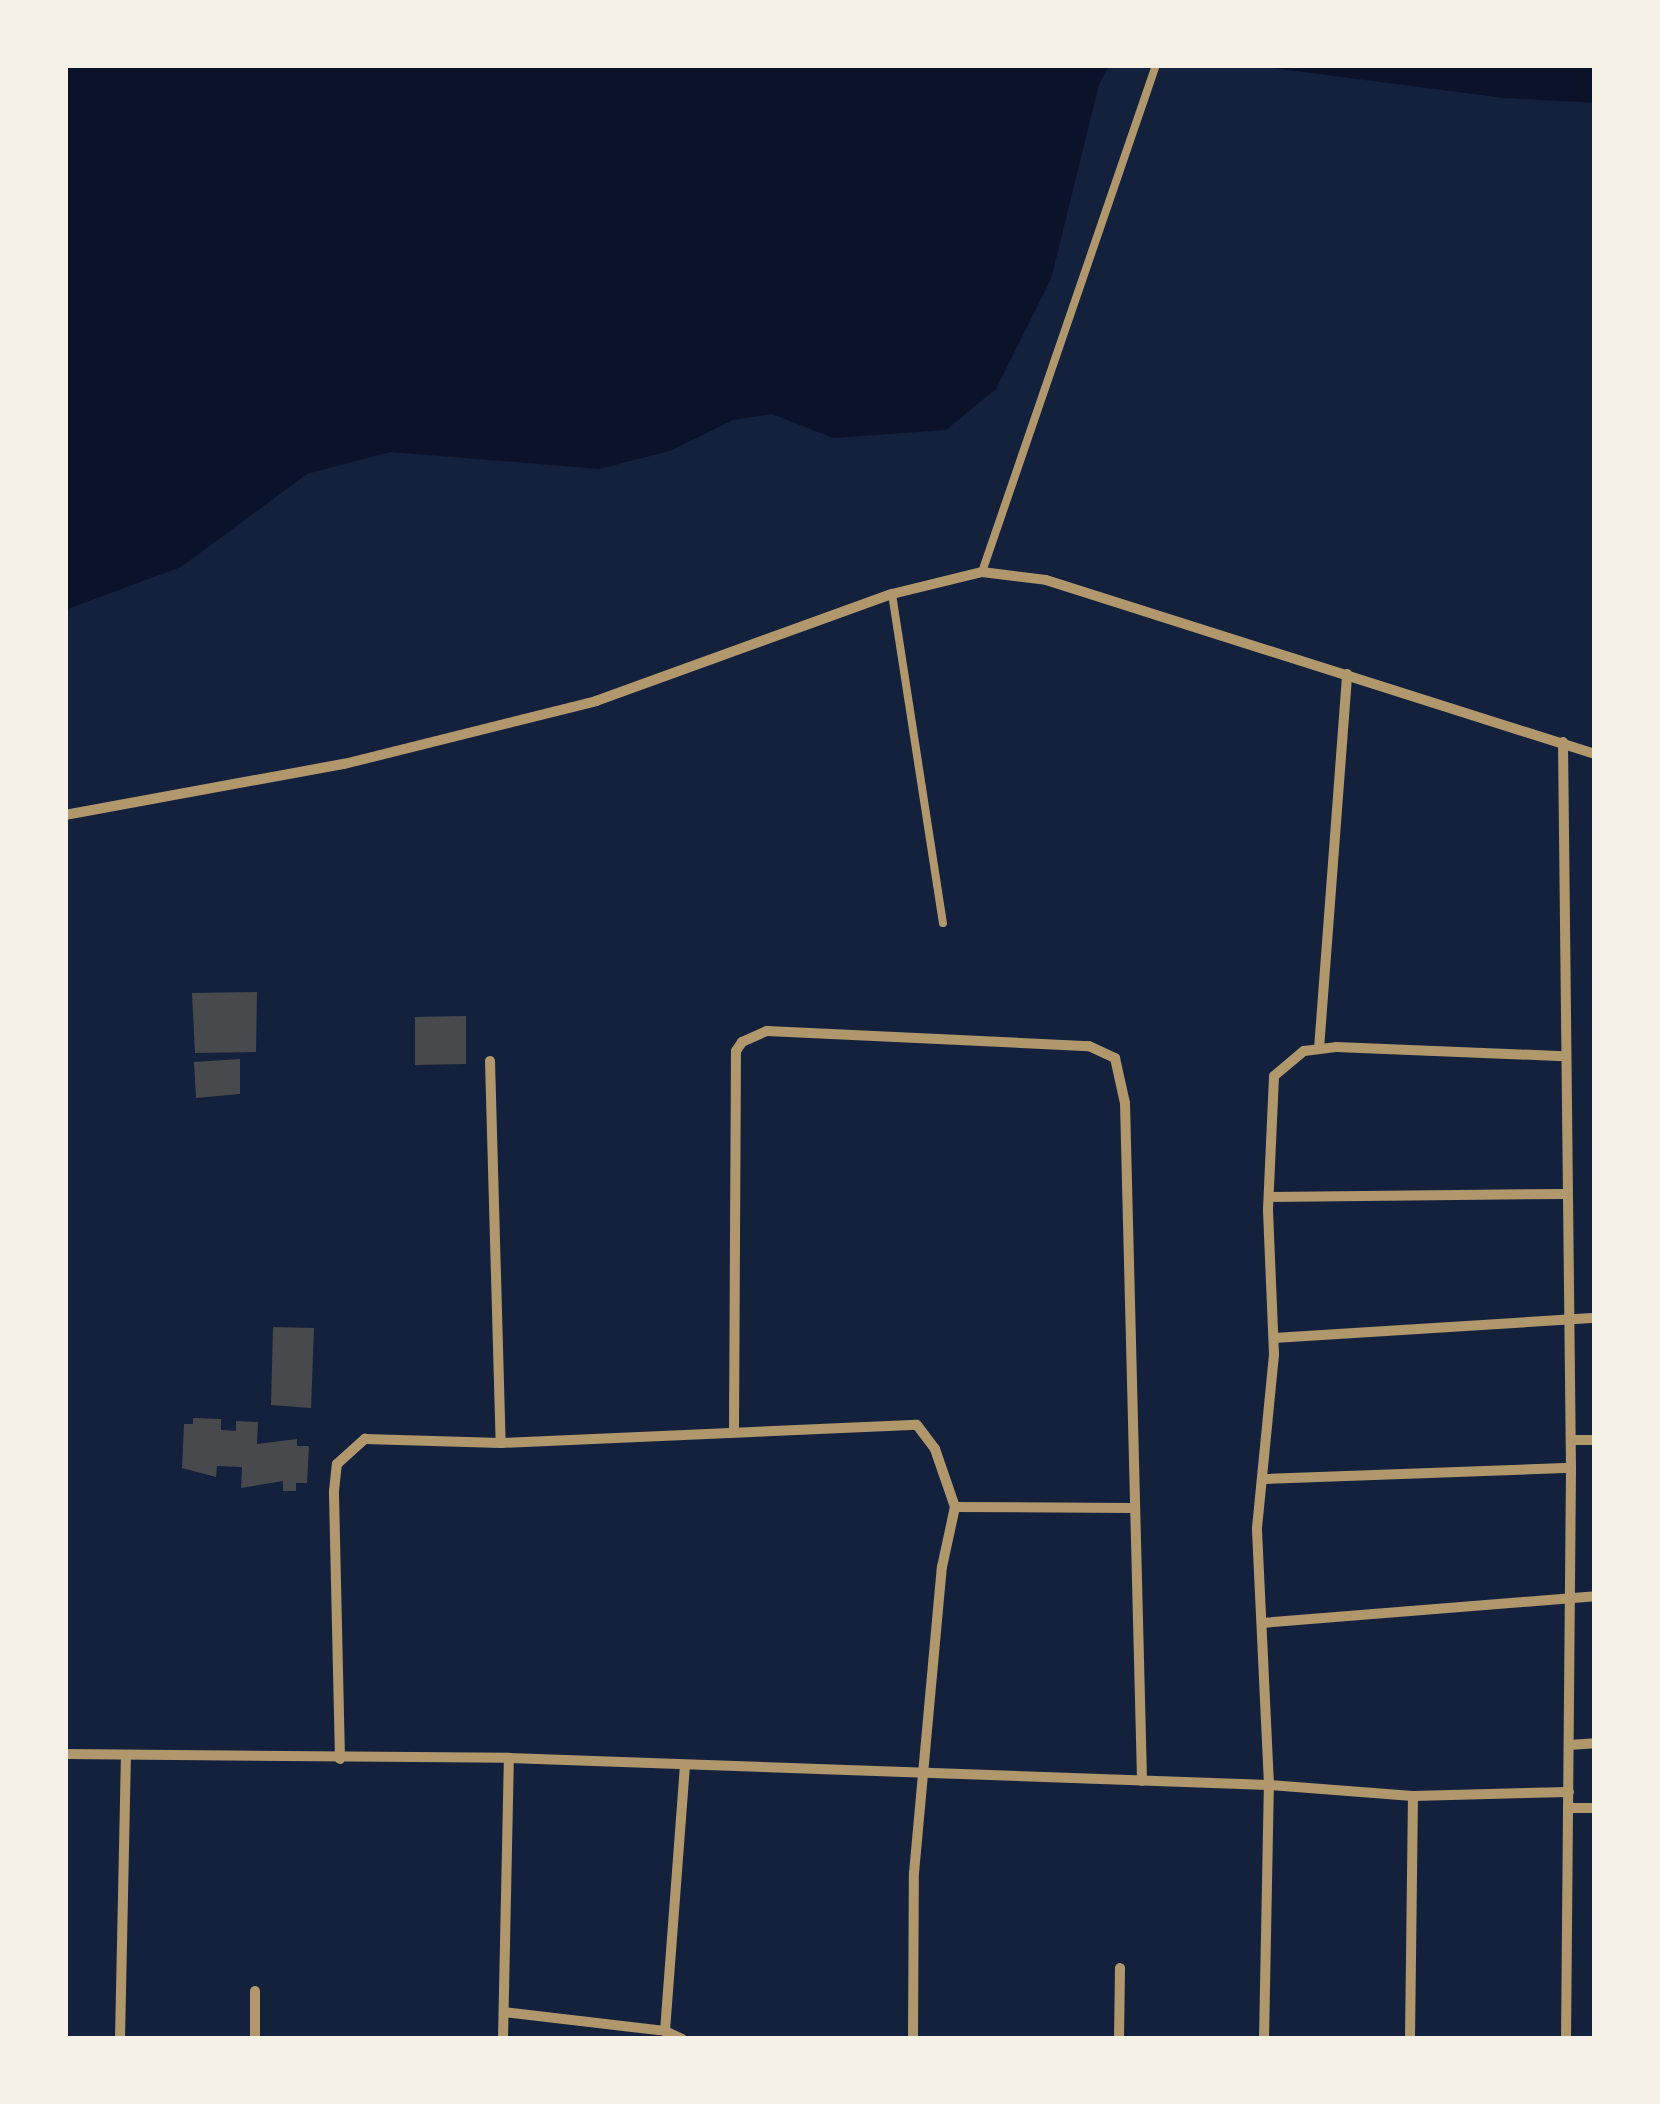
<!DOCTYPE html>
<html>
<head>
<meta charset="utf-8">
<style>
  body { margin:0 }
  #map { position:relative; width:1660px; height:2104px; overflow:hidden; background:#14213d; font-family:Jost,sans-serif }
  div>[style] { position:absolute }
  .water>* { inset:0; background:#0b132b }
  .building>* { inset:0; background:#48494c }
  .service>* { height:8px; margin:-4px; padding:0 4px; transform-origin:4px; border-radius:4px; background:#b1986c }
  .minor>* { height:10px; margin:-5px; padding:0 5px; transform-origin:5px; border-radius:5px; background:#b1986c }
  span { translate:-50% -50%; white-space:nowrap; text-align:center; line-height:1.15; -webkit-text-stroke:8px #f6f1e7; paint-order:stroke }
  .frame { position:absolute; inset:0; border:68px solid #f6f1e7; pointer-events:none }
</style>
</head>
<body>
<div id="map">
  <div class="water">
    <i style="clip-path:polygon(65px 65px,1109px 65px,1099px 85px,1051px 279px,996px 389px,946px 430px,833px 438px,772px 414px,733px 420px,670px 451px,599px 469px,390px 452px,307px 474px,181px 567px,65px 610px)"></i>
    <i style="clip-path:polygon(1249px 65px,1595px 65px,1595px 103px,1504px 98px)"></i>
  </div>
  <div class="building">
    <i style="clip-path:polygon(257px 992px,256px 1052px,195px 1053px,192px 993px)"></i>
    <i style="clip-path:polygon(466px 1016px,466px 1064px,415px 1065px,415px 1017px)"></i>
    <i style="clip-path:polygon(240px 1059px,240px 1094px,196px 1098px,194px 1062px)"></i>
    <i style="clip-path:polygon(273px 1327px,314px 1328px,311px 1408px,271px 1405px)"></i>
    <i style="clip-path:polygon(193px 1418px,221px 1419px,221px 1430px,236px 1431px,236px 1421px,258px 1422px,257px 1444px,297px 1439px,297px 1446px,309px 1446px,307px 1483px,296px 1483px,296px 1491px,283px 1491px,283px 1481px,241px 1488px,242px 1467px,217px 1466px,216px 1477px,182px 1468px,184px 1424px,193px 1424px)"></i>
  </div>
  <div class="service">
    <i style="left:982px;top:572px;width:536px;rotate:-71.06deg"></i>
    <i style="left:892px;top:594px;width:333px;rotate:81.2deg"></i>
  </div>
  <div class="minor">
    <i style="left:1563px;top:742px;width:726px;rotate:89.37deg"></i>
    <i style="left:1571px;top:1468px;width:571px;rotate:90.5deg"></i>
    <i style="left:65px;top:815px;width:284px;rotate:-10.4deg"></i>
    <i style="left:344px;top:764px;width:260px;rotate:-14deg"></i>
    <i style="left:596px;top:701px;width:315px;rotate:-19.9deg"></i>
    <i style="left:892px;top:594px;width:93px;rotate:-13.7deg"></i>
    <i style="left:982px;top:572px;width:64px;rotate:7.1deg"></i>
    <i style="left:1046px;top:580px;width:576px;rotate:17.59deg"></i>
    <i style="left:1319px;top:1049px;width:376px;rotate:-85.7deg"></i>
    <i style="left:490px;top:1061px;width:382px;rotate:88.4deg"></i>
    <i style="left:1269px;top:1197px;width:297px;rotate:-0.6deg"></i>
    <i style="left:1274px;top:1338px;width:322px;rotate:-3.6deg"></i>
    <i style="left:734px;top:1430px;width:379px;rotate:-89.7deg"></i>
    <i style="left:736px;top:1051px;width:11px;rotate:-56deg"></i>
    <i style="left:742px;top:1042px;width:27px;rotate:-24deg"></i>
    <i style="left:767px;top:1031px;width:322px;rotate:2.7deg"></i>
    <i style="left:1089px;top:1046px;width:29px;rotate:25deg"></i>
    <i style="left:1115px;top:1058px;width:46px;rotate:77.5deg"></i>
    <i style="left:1125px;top:1103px;width:678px;rotate:88.56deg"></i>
    <i style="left:1571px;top:1440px;width:24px"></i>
    <i style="left:1264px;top:1479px;width:307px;rotate:-2.1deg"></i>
    <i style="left:1262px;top:1623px;width:334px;rotate:-4.6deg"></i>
    <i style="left:1569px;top:1745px;width:26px;rotate:-4deg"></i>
    <i style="left:65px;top:1754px;width:444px;rotate:0.5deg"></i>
    <i style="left:509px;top:1758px;width:760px;rotate:2.03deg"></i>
    <i style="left:1269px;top:1785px;width:144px;rotate:4.4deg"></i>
    <i style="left:1413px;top:1796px;width:156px;rotate:-1.5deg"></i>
    <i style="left:340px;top:1759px;width:268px;rotate:-91.3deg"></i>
    <i style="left:334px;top:1491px;width:27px;rotate:-84deg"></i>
    <i style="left:337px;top:1464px;width:38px;rotate:-42deg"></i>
    <i style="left:365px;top:1439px;width:136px;rotate:1.7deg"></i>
    <i style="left:501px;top:1443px;width:416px;rotate:-2.5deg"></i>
    <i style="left:917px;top:1425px;width:30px;rotate:53deg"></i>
    <i style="left:935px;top:1449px;width:61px;rotate:71deg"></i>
    <i style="left:955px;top:1507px;width:177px;rotate:0.3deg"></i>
    <i style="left:1568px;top:1808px;width:27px"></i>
    <i style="left:255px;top:1991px;width:48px;rotate:90deg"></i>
    <i style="left:504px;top:2012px;width:162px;rotate:6.7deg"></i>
    <i style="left:665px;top:2031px;width:19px;rotate:25deg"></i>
    <i style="left:665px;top:2031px;width:266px;rotate:-85.7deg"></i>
    <i style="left:120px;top:2039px;width:284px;rotate:-88.8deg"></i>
    <i style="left:503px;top:2039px;width:281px;rotate:-88.8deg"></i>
    <i style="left:913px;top:2039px;width:166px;rotate:-89.7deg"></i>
    <i style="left:914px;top:1873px;width:307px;rotate:-84.8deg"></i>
    <i style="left:942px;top:1567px;width:61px;rotate:-77.8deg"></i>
    <i style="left:1119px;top:2039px;width:71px;rotate:-89.2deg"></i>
    <i style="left:1264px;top:2039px;width:254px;rotate:-88.9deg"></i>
    <i style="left:1269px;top:1785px;width:257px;rotate:-92.7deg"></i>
    <i style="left:1257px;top:1528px;width:175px;rotate:-84.4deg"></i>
    <i style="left:1274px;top:1354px;width:145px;rotate:-92.4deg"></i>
    <i style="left:1268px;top:1209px;width:133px;rotate:-87.4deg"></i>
    <i style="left:1274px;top:1076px;width:39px;rotate:-40deg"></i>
    <i style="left:1304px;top:1051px;width:32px;rotate:-7deg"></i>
    <i style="left:1336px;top:1047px;width:228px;rotate:2.3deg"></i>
    <i style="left:1410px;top:2039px;width:243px;rotate:-89.3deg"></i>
  </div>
  <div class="frame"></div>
</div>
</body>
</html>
